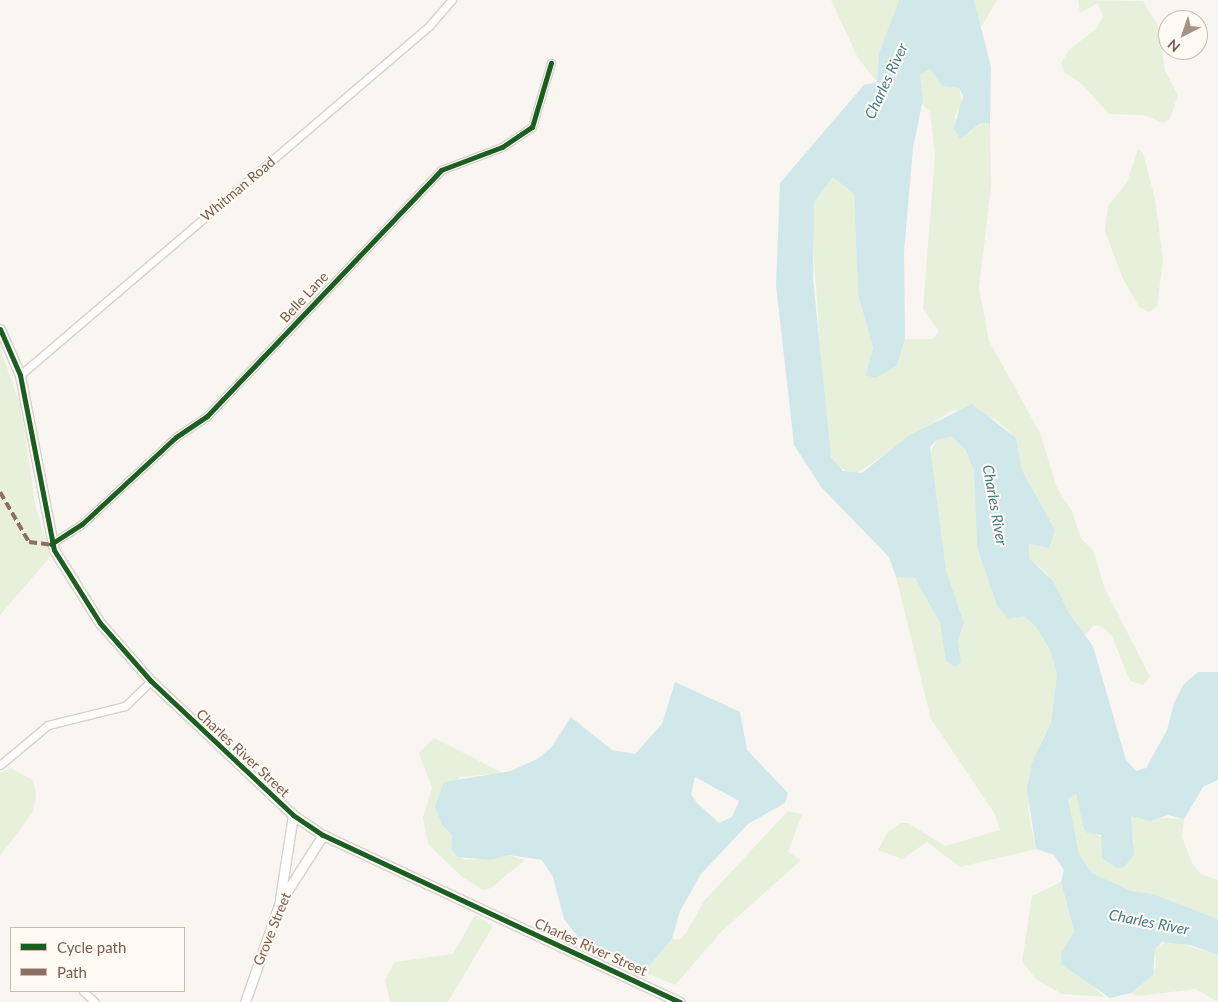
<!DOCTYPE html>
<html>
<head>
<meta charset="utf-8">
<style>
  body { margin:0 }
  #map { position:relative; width:1218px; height:1002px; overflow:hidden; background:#f9f5f0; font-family:Lato,sans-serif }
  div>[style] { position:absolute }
  .green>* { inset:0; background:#e7f0db }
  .water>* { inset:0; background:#d0e8ea }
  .roads { filter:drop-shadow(1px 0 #d7d1cb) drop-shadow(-1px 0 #d7d1cb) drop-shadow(0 1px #d7d1cb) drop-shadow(0 -1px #d7d1cb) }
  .minor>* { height:7px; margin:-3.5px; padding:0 3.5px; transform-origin:3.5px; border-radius:3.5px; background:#fefefd }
  .tertiary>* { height:9px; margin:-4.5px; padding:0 4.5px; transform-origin:4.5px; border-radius:4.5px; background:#fefefd }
  .quiet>* { height:4px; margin-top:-2px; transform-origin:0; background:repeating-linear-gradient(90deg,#8d6e63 0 8px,transparent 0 12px) }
  .cycleway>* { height:5px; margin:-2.5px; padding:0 2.5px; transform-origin:2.5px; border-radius:2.5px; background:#1b5e20 }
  span { translate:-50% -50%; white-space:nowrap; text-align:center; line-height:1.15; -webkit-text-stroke:4px #fffaf3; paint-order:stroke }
  .street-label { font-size:14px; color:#7a5c4d }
  .water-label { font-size:15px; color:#437c86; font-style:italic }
  .legend { position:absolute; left:10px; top:927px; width:175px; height:65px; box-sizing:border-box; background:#fffaf3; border:1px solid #cabbb1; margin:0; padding:6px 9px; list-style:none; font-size:15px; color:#7a5c4d }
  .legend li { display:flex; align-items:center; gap:10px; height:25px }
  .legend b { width:25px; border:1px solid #cabbb1 }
  .north { position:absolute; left:1158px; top:10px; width:50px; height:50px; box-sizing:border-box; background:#fffaf3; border:1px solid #cabbb1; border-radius:50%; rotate:221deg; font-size:14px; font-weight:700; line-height:20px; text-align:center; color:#7a5c4d }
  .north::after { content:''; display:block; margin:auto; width:18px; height:22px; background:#a69286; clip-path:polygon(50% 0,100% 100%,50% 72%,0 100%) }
</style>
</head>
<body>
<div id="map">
  <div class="green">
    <i style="clip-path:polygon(831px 0,899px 0,879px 53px,877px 82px,858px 58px)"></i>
    <i style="clip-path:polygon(974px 0,997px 0,982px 26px,979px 22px)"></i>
    <i style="clip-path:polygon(1078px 0,1143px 1px,1159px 28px,1165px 71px,1178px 95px,1170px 119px,1164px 123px,1144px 115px,1109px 114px,1082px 84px,1065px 73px,1061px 63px,1069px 50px,1097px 28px,1103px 16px,1098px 3px,1080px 13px)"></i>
    <i style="clip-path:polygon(930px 69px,942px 86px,959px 88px,962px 103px,954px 118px,969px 134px,981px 123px,990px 123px,991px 187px,979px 288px,989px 341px,1040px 433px,1057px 488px,1072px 511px,1081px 539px,1093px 550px,1105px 589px,1150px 677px,1143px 685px,1130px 681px,1112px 636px,1103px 627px,1094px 625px,1085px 635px,1079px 631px,1047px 574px,1029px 558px,1029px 544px,1043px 547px,1055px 530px,1022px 470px,1016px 438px,996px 419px,953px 410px,852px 476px,834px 462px,827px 446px,812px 230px,814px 202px,833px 176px,854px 194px,858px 294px,873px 348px,875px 378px,897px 366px,905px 339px,933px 339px,939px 331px,923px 309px,935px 156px,930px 112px,922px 104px,920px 75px)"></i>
    <i style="clip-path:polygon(1138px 149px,1143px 153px,1155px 199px,1163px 260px,1157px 306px,1149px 312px,1139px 307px,1122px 277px,1105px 231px,1108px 206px,1127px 182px)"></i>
    <i style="clip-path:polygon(0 348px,21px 407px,35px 504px,50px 557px,0 615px)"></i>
    <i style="clip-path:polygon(952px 437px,965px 449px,974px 471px,977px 547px,997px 606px,1024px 616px,1036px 627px,1050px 650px,1057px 674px,1051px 722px,1040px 744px,1028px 809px,1036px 849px,960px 867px,927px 842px,902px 859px,878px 850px,888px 832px,901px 823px,908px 823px,945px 846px,1000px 830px,995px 814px,931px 719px,896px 577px,915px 577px,940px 623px,945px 651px,961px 662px,958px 639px,964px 623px,946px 570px,930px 454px,936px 440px)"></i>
    <i style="clip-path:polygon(434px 738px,503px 773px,459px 777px,447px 831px,452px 835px,451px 849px,465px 860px,509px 855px,525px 860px,491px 888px,483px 890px,462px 877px,428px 844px,423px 817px,432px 788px,419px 753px)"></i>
    <i style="clip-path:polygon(10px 768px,33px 780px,36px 795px,33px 812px,0 856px,0 773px)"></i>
    <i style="clip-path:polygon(1076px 794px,1083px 826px,1103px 839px,1101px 853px,1134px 845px,1130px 816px,1184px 819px,1182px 837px,1192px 863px,1201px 874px,1218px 880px,1218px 919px,1153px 894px,1131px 891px,1092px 873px,1079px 854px,1069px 816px,1068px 799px)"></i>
    <i style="clip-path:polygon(788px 811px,802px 814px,788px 852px,801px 860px,722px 931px,675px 985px,644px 972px,672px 939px,679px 940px,686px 933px,704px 901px)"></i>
    <i style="clip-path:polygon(1061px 882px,1074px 931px,1065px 948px,1088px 982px,1105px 997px,1062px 994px,1037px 980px,1022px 962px,1032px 896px)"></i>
    <i style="clip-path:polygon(475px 915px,493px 926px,448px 1002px,390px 1002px,385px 980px,395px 962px,453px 954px)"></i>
    <i style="clip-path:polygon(1168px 940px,1218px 955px,1218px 1002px,1196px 989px,1138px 996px,1131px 993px,1156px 967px,1155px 949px)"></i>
  </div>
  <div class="water">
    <i style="clip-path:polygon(899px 0,974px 0,991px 67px,990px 123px,981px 123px,960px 139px,954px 128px,963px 96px,959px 88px,942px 86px,930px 69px,920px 75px,923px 99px,913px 148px,904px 252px,905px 339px,897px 366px,875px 378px,866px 375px,873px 348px,858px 294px,854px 194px,833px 177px,814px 202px,813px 278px,831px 457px,843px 471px,862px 473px,908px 436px,972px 404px,1016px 438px,1022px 470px,1055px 530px,1049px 548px,1029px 544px,1029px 558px,1053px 581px,1070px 615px,1093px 646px,1126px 760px,1136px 771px,1146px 768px,1167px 730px,1174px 703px,1184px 684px,1198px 672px,1218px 672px,1218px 780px,1203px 787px,1184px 819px,1168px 815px,1150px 821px,1131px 816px,1134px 855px,1124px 867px,1117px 868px,1102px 858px,1101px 835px,1087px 833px,1083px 826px,1076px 794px,1068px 799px,1079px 854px,1092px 873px,1131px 891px,1153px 894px,1218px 919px,1218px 955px,1190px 945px,1162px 942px,1155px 949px,1153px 975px,1131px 993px,1110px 998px,1061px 964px,1061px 954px,1074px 931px,1061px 882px,1064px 870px,1054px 855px,1036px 849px,1027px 789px,1032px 763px,1051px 722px,1057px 674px,1050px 650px,1036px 627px,1024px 616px,1009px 619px,997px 606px,977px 547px,974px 471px,965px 449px,952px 437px,936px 440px,930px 447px,946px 570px,964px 623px,958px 640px,961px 662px,955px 667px,946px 661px,940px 623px,915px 578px,896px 577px,889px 557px,822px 488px,794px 445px,776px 285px,780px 183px,864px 85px,877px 82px,879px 53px)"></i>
    <i style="clip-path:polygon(evenodd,675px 682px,740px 712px,747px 750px,788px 793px,785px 803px,748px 824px,701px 874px,680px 911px,672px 939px,644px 972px,577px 936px,564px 919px,553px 877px,542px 860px,509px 855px,491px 860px,458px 857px,451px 849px,452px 835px,442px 825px,435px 806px,444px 782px,511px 771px,537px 759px,551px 748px,571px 717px,612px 750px,635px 754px,662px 724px,675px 682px,695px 777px,739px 801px,732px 817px,719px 823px,697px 803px,691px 794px,695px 777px)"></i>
  </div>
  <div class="roads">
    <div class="minor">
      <i style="left:20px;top:375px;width:538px;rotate:-40.47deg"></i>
      <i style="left:429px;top:26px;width:35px;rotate:-49deg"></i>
      <i style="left:51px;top:544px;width:37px;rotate:-33deg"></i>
      <i style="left:82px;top:524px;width:128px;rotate:-42.8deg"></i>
      <i style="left:176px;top:437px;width:37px;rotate:-34deg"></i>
      <i style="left:207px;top:416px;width:340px;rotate:-46.4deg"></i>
      <i style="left:441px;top:170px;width:65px;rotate:-20.7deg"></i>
      <i style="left:502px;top:147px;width:36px;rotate:-34deg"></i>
      <i style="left:532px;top:127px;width:67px;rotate:-73.5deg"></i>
      <i style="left:0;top:765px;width:62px;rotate:-39.8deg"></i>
      <i style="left:48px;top:725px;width:79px;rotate:-13.9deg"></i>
      <i style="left:125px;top:706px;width:36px;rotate:-44deg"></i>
      <i style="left:83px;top:991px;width:16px;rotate:43deg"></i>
    </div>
    <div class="tertiary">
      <i style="left:0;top:329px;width:50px;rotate:66.5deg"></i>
      <i style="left:20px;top:375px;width:178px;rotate:79deg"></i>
      <i style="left:54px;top:550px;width:86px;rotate:57.8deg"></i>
      <i style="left:100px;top:623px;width:77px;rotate:48.7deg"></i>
      <i style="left:151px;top:681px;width:195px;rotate:43.3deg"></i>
      <i style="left:293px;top:815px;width:36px;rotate:34deg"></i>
      <i style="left:323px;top:835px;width:394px;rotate:25.1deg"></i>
      <i style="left:280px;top:899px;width:85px;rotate:-81.2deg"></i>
      <i style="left:245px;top:1002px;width:106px;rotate:-70.7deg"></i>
      <i style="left:280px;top:902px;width:80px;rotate:-57.3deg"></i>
    </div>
  </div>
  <div class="quiet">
    <i style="left:0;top:492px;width:58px;rotate:59.9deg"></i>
    <i style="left:29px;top:542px;width:23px;rotate:7deg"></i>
  </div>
  <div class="cycleway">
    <i style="left:0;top:329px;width:50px;rotate:66.5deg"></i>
    <i style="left:20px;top:375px;width:178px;rotate:79deg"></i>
    <i style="left:54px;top:550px;width:86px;rotate:57.8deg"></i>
    <i style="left:100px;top:623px;width:77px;rotate:48.7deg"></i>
    <i style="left:151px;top:681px;width:195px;rotate:43.3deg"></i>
    <i style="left:293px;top:815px;width:36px;rotate:34deg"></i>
    <i style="left:323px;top:835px;width:394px;rotate:25.1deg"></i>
    <i style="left:51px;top:544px;width:37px;rotate:-33deg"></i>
    <i style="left:82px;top:524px;width:128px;rotate:-42.8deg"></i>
    <i style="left:176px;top:437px;width:37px;rotate:-34deg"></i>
    <i style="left:207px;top:416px;width:340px;rotate:-46.4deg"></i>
    <i style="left:441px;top:170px;width:65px;rotate:-20.7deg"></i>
    <i style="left:502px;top:147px;width:36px;rotate:-34deg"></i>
    <i style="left:532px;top:127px;width:67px;rotate:-73.5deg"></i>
  </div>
  <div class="street-label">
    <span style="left:238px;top:189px;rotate:-40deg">Whitman Road</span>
    <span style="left:304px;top:297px;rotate:-47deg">Belle Lane</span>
    <span style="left:243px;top:753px;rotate:43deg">Charles River Street</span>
    <span style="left:272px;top:929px;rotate:-68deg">Grove Street</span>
    <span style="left:591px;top:947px;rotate:24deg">Charles River Street</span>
  </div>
  <div class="water-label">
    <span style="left:886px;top:81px;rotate:-65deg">Charles River</span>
    <span style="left:995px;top:505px;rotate:80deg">Charles River</span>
    <span style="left:1149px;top:922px;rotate:11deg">Charles River</span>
  </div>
  <ul class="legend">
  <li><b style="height:6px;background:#1b5e20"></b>Cycle path</li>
  <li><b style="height:6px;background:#8d6e63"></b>Path</li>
  </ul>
  <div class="north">N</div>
</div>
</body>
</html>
